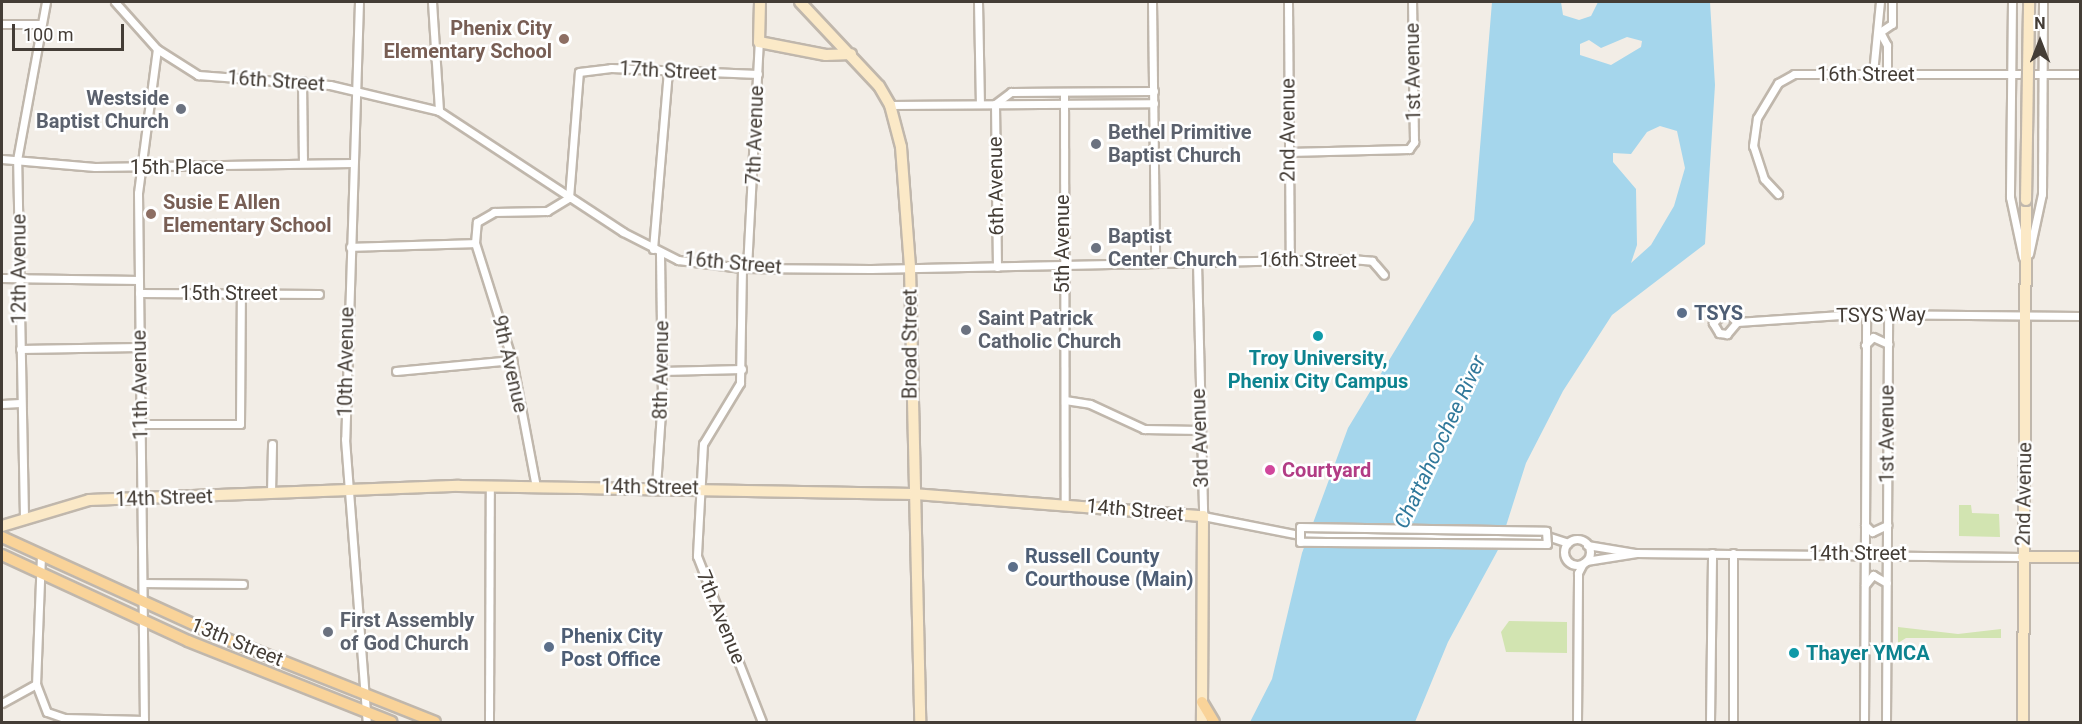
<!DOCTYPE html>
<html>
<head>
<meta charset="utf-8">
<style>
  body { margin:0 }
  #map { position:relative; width:2082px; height:724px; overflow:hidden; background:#f2ede6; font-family:Roboto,sans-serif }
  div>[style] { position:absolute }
  .green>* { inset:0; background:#d2e4b1 }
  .water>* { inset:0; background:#a5d6ec }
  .roads { filter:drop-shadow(2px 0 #c0b7ac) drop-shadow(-2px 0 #c0b7ac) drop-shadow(0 2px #c0b7ac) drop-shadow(0 -2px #c0b7ac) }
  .street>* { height:7px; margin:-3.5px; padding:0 3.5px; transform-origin:3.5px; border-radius:3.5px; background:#fff }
  .street>.ring { margin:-3.5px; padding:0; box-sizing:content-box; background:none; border:7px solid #fff; border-radius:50% }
  .secondary>* { height:10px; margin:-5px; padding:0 5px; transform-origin:5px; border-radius:5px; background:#fbe9c7 }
  .primary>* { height:10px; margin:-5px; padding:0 5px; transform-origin:5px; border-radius:5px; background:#f9d399 }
  .bridges { filter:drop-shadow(2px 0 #c0b7ac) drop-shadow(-2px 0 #c0b7ac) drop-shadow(0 2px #c0b7ac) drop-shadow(0 -2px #c0b7ac) }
  .street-bridge>* { height:7px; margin:-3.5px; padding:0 3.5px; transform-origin:3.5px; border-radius:3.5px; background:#fff }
  .secondary-bridge>* { height:10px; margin:-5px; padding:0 5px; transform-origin:5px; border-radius:5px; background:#fbe9c7 }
  .dots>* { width:16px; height:16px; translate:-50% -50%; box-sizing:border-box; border:3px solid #fff; border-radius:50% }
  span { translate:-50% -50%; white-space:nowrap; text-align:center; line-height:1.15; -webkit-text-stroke:5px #fff; paint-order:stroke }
  .education-label { font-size:20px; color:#785e54; font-weight:700 }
  .right { translate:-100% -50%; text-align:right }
  .left { translate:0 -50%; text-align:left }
  .street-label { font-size:20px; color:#443d36 }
  .worship-label { font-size:20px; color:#5b616d; font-weight:700 }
  .service-label { font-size:20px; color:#4e5e75; font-weight:700 }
  .culture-label { font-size:20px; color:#0d838f; font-weight:700 }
  .hotel-label { font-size:20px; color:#b23c85; font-weight:700 }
  .water-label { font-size:21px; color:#31799b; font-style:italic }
  .frame { position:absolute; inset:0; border:3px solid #443d36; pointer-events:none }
  .north { position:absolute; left:2010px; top:12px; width:60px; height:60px; -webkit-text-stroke:4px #fff; paint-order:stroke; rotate:0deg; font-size:16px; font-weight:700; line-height:24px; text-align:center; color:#443d36 }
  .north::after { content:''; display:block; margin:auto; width:21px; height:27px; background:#443d36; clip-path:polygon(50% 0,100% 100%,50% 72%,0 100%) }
  .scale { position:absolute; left:12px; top:24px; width:112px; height:27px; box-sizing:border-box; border:3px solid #443d36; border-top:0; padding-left:8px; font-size:18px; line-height:21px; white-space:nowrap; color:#443d36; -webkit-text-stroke:4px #fff; paint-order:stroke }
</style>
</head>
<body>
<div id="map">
  <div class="green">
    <i style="clip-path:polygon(1959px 505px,1971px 505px,1972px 513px,1999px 514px,2000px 537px,1959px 536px)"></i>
    <i style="clip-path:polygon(1509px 621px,1567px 622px,1567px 653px,1506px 652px,1501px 632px)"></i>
    <i style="clip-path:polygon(1898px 627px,1958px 634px,2001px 629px,2001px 638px,1906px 638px,1898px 643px)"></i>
  </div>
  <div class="water">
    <i style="clip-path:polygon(evenodd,1492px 2px,1561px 2px,1563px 15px,1579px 20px,1591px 16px,1598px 2px,1710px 2px,1715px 85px,1705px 244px,1612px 315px,1563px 391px,1526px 463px,1499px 548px,1448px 642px,1415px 722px,1250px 722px,1272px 679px,1302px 553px,1348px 428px,1474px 220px,1492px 2px,1627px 37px,1642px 41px,1641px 47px,1611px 65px,1580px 55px,1580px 44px,1589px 40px,1601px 48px,1627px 37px,1492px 2px,1660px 126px,1677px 131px,1685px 168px,1674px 206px,1651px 245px,1631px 263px,1637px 245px,1636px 189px,1613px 162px,1613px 153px,1631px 154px,1647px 132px,1660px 126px)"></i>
  </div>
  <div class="roads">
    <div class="street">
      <i style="left:115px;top:2px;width:63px;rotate:48.2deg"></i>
      <i style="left:157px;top:49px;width:49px;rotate:32.4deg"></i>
      <i style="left:198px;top:75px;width:132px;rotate:4.3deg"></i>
      <i style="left:330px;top:85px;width:112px;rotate:13.4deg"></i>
      <i style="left:439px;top:111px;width:220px;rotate:33.3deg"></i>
      <i style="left:623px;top:232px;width:62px;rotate:27deg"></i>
      <i style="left:678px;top:260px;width:64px;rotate:7.1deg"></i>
      <i style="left:742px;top:268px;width:129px;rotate:0.4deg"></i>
      <i style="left:871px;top:269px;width:480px;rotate:-1.2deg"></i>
      <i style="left:1351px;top:259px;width:21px;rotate:5deg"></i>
      <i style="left:1372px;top:261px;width:18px;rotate:49deg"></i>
      <i style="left:359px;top:2px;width:437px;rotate:91.8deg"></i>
      <i style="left:345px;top:439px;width:284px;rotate:85.6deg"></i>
      <i style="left:432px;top:2px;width:109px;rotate:86.3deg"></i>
      <i style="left:978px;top:2px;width:102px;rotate:88.9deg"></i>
      <i style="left:1152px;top:2px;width:261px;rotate:89.3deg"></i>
      <i style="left:1288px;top:2px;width:257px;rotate:89.6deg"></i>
      <i style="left:2012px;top:2px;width:195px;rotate:90.6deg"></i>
      <i style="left:2010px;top:197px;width:62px;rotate:78deg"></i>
      <i style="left:2px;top:24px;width:39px"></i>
      <i style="left:1880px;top:32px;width:15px;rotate:62deg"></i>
      <i style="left:1887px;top:45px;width:28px;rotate:90deg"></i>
      <i style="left:1880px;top:32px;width:14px;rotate:-34deg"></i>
      <i style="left:1892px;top:24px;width:22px;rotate:-90deg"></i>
      <i style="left:1873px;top:73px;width:71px;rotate:-84.4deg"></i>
      <i style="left:302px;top:81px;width:82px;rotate:89.3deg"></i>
      <i style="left:1064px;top:92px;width:412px;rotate:89.9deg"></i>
      <i style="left:995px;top:104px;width:163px;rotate:89.3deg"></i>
      <i style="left:995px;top:104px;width:20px;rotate:-37deg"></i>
      <i style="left:1011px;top:92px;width:143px;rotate:-0.4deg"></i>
      <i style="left:890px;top:105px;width:264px;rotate:-0.4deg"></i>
      <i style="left:1288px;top:152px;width:121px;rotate:-1.4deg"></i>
      <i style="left:1409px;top:149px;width:9px;rotate:-54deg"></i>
      <i style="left:1414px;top:142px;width:140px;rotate:-90.8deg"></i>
      <i style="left:2px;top:159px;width:93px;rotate:4.9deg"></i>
      <i style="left:95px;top:167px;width:257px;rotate:-0.9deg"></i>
      <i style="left:1778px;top:194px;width:21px;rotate:-133deg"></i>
      <i style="left:1764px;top:179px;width:35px;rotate:-108deg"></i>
      <i style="left:1753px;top:146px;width:28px;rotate:-82deg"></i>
      <i style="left:1757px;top:118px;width:41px;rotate:-59deg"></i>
      <i style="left:1778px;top:83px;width:18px;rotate:-29deg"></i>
      <i style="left:1794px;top:74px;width:286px"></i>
      <i style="left:350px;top:247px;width:125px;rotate:-1.8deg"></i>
      <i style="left:653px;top:249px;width:178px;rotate:-85.2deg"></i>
      <i style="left:2029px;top:254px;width:61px;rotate:-77.8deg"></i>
      <i style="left:2042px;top:194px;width:192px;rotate:-89.7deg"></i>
      <i style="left:1197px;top:262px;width:254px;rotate:88.6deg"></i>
      <i style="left:1203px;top:516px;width:99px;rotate:11.1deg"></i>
      <i style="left:1300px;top:535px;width:247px;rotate:0.2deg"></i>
      <i style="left:1547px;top:536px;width:22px;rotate:18deg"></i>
      <i style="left:742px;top:268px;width:115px;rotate:91deg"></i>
      <i style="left:740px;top:383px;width:71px;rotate:121.2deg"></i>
      <i style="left:703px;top:444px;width:112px;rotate:93.1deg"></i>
      <i style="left:697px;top:556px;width:178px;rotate:68.6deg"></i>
      <i style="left:747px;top:268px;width:226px;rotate:-87deg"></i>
      <i style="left:2px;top:278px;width:137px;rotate:0.8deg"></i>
      <i style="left:139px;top:293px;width:180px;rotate:0.3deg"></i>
      <i style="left:1737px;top:322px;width:16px;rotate:130deg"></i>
      <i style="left:1727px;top:334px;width:8px;rotate:-173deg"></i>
      <i style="left:1719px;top:333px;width:12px;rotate:-121deg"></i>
      <i style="left:1713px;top:323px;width:17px;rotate:-45deg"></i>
      <i style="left:1725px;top:311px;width:16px;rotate:43deg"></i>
      <i style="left:1737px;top:322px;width:119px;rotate:-3.8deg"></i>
      <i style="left:1856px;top:314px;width:224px;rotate:0.5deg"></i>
      <i style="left:1865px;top:345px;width:11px;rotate:-45deg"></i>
      <i style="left:1873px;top:337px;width:17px;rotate:25deg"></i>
      <i style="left:20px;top:349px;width:119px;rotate:-1deg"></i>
      <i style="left:396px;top:371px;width:117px;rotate:-5.4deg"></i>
      <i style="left:662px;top:371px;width:80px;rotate:-1.4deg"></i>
      <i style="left:1065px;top:400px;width:25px;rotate:9deg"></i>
      <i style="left:1090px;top:404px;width:60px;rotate:24.8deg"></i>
      <i style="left:1144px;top:429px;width:56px;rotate:1deg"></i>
      <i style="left:2px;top:404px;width:18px;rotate:-3deg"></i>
      <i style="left:140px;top:424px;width:100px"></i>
      <i style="left:240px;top:424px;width:131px;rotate:-89.6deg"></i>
      <i style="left:536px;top:487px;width:129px;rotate:-100.7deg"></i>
      <i style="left:512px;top:360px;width:123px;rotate:-107.5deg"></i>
      <i style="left:475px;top:243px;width:21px;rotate:-85deg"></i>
      <i style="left:477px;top:222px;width:20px;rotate:-30deg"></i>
      <i style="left:494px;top:212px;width:53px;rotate:-1.1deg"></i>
      <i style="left:547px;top:211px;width:26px;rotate:-31deg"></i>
      <i style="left:569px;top:198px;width:126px;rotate:-85.5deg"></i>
      <i style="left:579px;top:72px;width:32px;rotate:-7deg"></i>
      <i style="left:611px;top:68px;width:147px;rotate:2.3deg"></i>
      <i style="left:656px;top:487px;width:90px;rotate:-86.2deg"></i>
      <i style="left:662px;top:397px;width:144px;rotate:-90.8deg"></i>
      <i style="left:271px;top:493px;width:49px;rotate:-88.8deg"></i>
      <i style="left:24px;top:517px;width:357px;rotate:-91.1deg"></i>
      <i style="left:17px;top:160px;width:161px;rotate:-79.6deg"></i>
      <i style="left:1865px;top:525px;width:10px;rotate:45deg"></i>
      <i style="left:1872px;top:532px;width:17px;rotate:-25deg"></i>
      <i class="ring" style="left:1564px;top:539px;width:19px;height:19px"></i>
      <i style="left:1587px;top:545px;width:50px;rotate:9.3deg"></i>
      <i style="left:41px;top:555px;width:129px;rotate:92.2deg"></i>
      <i style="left:36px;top:684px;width:30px;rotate:69deg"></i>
      <i style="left:47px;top:712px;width:18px;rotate:19deg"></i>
      <i style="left:64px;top:718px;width:80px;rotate:1.4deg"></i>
      <i style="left:1586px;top:561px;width:51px;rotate:-9.1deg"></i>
      <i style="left:1636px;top:553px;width:387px;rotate:0.6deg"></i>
      <i style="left:144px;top:583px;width:99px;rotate:0.6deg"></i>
      <i style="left:1865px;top:585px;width:13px;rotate:-51deg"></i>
      <i style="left:1873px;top:575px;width:16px;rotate:30deg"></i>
      <i style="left:2px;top:703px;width:39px;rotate:-29deg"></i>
      <i style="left:144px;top:722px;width:529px;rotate:-90.65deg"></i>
      <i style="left:138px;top:193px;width:145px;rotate:-82.5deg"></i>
      <i style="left:489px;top:722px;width:236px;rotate:-89.8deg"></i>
      <i style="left:1577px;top:722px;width:149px;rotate:-89.6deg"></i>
      <i style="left:1578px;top:573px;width:11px;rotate:-63deg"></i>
      <i style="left:1710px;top:722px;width:169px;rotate:-89.3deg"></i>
      <i style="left:1733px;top:722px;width:169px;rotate:-90deg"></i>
      <i style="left:1864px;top:722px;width:408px;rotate:-89.7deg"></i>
      <i style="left:1886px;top:722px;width:408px;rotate:-89.7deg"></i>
    </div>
    <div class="secondary">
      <i style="left:760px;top:2px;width:40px;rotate:91.4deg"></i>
      <i style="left:759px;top:42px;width:68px;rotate:11deg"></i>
      <i style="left:826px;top:55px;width:25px;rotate:-2deg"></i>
      <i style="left:800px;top:2px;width:115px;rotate:46.8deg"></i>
      <i style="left:879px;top:86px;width:22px;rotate:60deg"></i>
      <i style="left:890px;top:105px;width:43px;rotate:75.3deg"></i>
      <i style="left:901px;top:147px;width:121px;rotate:85.7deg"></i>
      <i style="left:910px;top:268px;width:454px;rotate:88.7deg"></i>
      <i style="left:2px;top:526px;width:91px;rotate:-16.6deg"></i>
      <i style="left:89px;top:500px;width:370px;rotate:-2.2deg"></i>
      <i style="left:459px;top:486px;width:455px;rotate:1deg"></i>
      <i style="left:914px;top:494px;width:290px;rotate:4.4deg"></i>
      <i style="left:1203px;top:516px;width:206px;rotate:90.3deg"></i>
      <i style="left:2023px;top:557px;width:57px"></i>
      <i style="left:2023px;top:722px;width:522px;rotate:-89.67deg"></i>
    </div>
    <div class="primary">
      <i style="left:2px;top:537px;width:244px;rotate:24.5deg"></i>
      <i style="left:224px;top:638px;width:227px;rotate:21.7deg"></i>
      <i style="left:2px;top:555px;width:205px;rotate:24.8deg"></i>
      <i style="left:188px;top:641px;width:219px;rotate:21.7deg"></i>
      <i style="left:1202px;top:702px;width:23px;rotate:59deg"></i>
    </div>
  </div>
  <div class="bridges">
    <div class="street-bridge">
      <i style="left:1300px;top:527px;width:246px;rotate:0.9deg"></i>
      <i style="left:1546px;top:531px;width:13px;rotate:86deg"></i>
      <i style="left:1547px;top:544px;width:247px;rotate:-179.5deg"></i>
      <i style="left:1300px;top:542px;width:15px;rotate:-90deg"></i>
    </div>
    <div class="secondary-bridge">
      <i style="left:2026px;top:200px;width:198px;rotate:-89.1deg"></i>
    </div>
  </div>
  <div class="dots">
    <i style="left:564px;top:39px;background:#8d6e63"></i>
    <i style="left:181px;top:109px;background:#6b7280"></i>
    <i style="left:1096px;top:144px;background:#6b7280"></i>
    <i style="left:151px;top:214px;background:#8d6e63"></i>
    <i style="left:1096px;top:248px;background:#6b7280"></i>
    <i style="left:1682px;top:313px;background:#5c6f8a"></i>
    <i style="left:966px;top:330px;background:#6b7280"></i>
    <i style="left:1318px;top:336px;background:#0f9aa8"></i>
    <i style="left:1270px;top:470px;background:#d1479c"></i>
    <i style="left:1013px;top:567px;background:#5c6f8a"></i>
    <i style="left:328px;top:632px;background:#6b7280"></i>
    <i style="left:549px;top:647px;background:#5c6f8a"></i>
    <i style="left:1794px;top:653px;background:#0f9aa8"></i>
  </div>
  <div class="education-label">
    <span class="right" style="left:552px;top:40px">Phenix City<br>Elementary School</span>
    <span class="left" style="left:163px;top:214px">Susie E Allen<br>Elementary School</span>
  </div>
  <div class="street-label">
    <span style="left:668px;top:71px;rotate:3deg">17th Street</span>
    <span style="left:1413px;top:72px;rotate:-91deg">1st Avenue</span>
    <span style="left:1866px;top:74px">16th Street</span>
    <span style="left:276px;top:81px;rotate:4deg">16th Street</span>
    <span style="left:1288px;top:130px;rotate:-90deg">2nd Avenue</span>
    <span style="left:755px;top:135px;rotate:-88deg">7th Avenue</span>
    <span style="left:177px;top:167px">15th Place</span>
    <span style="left:996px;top:186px;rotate:-91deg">6th Avenue</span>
    <span style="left:1062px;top:244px;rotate:-90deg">5th Avenue</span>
    <span style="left:1308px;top:260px;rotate:1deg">16th Street</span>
    <span style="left:733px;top:263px;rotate:5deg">16th Street</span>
    <span style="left:19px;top:269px;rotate:-90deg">12th Avenue</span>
    <span style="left:229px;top:293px">15th Street</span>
    <span style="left:1881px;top:315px;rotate:-1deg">TSYS Way</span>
    <span style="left:910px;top:344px;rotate:-90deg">Broad Street</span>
    <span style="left:346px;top:362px;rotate:-89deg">10th Avenue</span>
    <span style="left:510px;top:364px;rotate:77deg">9th Avenue</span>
    <span style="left:661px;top:370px;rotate:-89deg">8th Avenue</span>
    <span style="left:140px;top:385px;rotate:-91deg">11th Avenue</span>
    <span style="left:1887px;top:434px;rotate:-90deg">1st Avenue</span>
    <span style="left:1200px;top:438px;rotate:-92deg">3rd Avenue</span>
    <span style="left:650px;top:487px;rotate:1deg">14th Street</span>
    <span style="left:2024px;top:494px;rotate:-89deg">2nd Avenue</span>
    <span style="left:164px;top:498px;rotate:-2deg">14th Street</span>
    <span style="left:1135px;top:510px;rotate:5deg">14th Street</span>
    <span style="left:1858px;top:553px">14th Street</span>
    <span style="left:721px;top:617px;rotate:68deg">7th Avenue</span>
    <span style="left:237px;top:642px;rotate:22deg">13th Street</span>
  </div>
  <div class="worship-label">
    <span class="right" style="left:169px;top:110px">Westside<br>Baptist Church</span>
    <span class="left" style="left:1108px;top:144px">Bethel Primitive<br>Baptist Church</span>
    <span class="left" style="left:1108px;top:248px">Baptist<br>Center Church</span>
    <span class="left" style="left:978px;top:330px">Saint Patrick<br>Catholic Church</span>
    <span class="left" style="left:340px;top:632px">First Assembly<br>of God Church</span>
  </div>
  <div class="service-label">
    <span class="left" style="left:1694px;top:313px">TSYS</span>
    <span class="left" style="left:1025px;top:568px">Russell County<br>Courthouse (Main)</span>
    <span class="left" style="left:561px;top:648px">Phenix City<br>Post Office</span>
  </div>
  <div class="culture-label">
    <span style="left:1318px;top:370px">Troy University,<br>Phenix City Campus</span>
    <span class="left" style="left:1806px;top:653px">Thayer YMCA</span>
  </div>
  <div class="hotel-label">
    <span class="left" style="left:1282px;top:470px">Courtyard</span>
  </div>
  <div class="water-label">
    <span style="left:1440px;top:442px;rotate:-65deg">Chattahoochee River</span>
  </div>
  <div class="frame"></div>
  <div class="north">N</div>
  <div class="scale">100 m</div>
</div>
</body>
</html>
